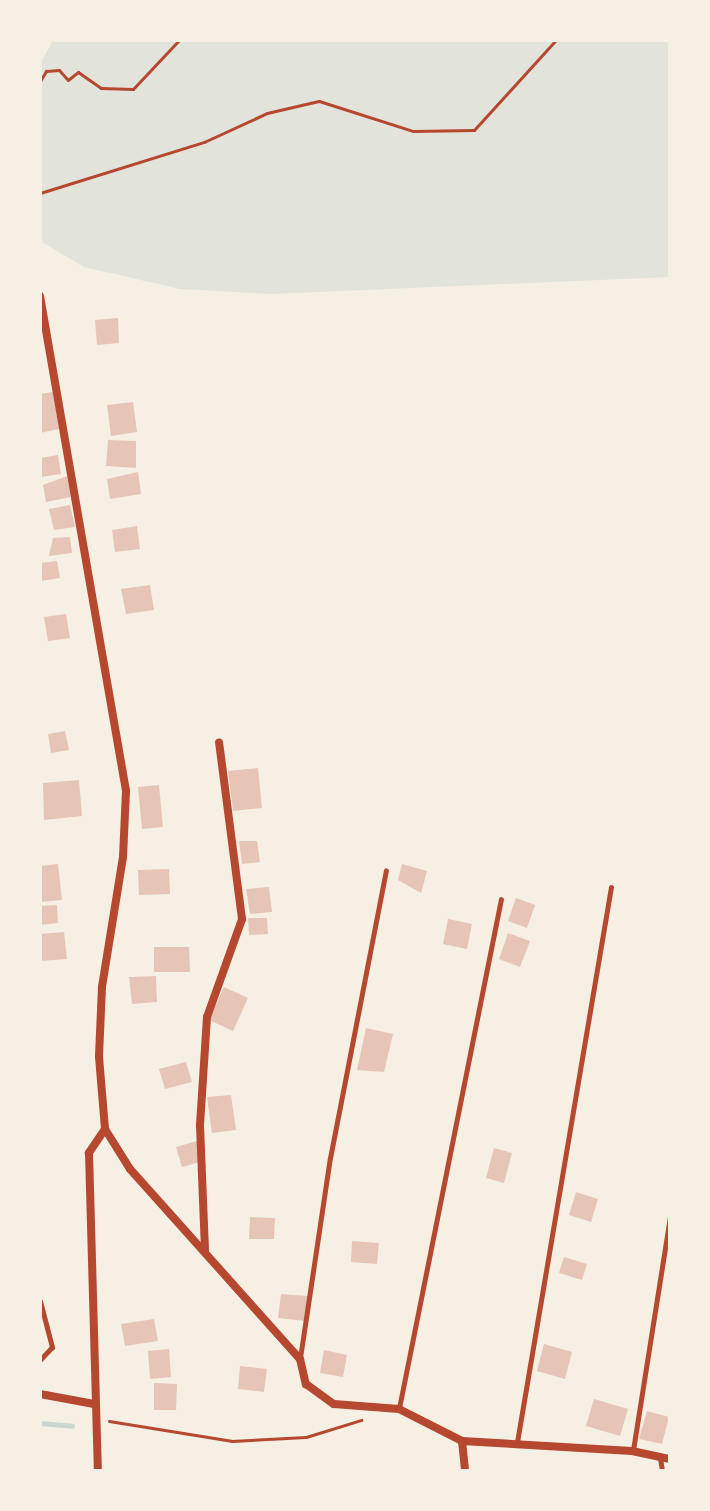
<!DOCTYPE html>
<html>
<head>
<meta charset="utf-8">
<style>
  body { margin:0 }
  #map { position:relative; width:710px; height:1511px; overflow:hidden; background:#f6efe4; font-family:Mulish,sans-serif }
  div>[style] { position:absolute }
  .green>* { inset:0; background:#e2e4dc }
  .stream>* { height:5px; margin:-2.5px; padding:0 2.5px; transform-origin:2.5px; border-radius:2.5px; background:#c9d6d2 }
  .building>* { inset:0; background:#e6c5b7 }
  .path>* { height:3px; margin:-1.5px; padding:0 1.5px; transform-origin:1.5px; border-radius:1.5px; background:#b5482f }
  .service>* { height:5px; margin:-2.5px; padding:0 2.5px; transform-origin:2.5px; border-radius:2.5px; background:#b5482f }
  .minor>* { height:8px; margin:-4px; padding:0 4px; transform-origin:4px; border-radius:4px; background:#b5482f }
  span { translate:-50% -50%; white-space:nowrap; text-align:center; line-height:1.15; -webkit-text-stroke:7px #f6efe4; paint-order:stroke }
  .frame { position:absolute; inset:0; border:42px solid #f6efe4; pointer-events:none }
</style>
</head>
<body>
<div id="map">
  <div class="green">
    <i style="clip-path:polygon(53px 40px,670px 40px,670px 277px,271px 294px,180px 289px,84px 267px,40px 241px,40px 64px)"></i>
  </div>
  <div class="stream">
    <i style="left:40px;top:1423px;width:32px;rotate:5deg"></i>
  </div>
  <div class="building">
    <i style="clip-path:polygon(118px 318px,119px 343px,97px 345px,95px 320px)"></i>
    <i style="clip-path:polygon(53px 392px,59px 429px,40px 433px,40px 394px)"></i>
    <i style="clip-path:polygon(133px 402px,137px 432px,111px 436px,107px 405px)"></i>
    <i style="clip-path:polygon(108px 440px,136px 441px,136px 468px,106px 466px)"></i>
    <i style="clip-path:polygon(58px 455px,61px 474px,41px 477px,40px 458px)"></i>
    <i style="clip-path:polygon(138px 472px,141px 494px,110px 499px,107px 479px)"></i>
    <i style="clip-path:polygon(67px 476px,71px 497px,46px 502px,43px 485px)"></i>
    <i style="clip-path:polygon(70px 505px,75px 527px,54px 530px,49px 509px)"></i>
    <i style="clip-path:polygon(137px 526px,140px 549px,115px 552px,112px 530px)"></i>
    <i style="clip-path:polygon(70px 537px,72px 553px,49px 556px,53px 538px)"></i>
    <i style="clip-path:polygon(57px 561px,60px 578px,40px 581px,40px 563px)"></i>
    <i style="clip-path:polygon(150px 585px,154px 610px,126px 614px,121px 589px)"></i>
    <i style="clip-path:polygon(66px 614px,70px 638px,48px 641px,44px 617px)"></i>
    <i style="clip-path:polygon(65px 731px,69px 750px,51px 753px,48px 734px)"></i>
    <i style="clip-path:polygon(258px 768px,262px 808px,233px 811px,228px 771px)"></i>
    <i style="clip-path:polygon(79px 780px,82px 816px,44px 820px,43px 783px)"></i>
    <i style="clip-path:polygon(159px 785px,163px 827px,142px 829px,138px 787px)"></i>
    <i style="clip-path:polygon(239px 841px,257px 841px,260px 862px,242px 864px)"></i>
    <i style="clip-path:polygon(58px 864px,62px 900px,40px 902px,40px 866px)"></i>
    <i style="clip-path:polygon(402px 864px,427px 871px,421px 893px,398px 880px)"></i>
    <i style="clip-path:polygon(169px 869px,170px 894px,139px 895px,138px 870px)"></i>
    <i style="clip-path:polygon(269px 887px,272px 912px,250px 914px,246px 889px)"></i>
    <i style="clip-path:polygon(516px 898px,535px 905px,527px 928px,508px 921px)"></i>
    <i style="clip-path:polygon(57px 905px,58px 923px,40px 925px,40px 906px)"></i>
    <i style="clip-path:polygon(248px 918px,267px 918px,268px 934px,249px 935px)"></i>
    <i style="clip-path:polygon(448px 919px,472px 924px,467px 949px,443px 944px)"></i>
    <i style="clip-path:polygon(64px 932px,67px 959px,40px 961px,40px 934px)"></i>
    <i style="clip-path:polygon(508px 933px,530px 941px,520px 967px,499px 959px)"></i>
    <i style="clip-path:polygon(154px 947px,189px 947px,190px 972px,154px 972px)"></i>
    <i style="clip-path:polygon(156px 976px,157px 1002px,132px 1004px,129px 977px)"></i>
    <i style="clip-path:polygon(224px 987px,248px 998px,233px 1031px,209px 1020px)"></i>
    <i style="clip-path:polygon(366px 1028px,393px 1034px,384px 1072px,357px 1070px)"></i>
    <i style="clip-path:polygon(186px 1062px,192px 1082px,165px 1089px,159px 1069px)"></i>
    <i style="clip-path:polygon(231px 1095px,236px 1130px,212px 1133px,207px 1097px)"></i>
    <i style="clip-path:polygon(197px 1141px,203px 1161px,182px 1167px,176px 1147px)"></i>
    <i style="clip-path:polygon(494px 1148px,512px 1153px,504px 1183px,486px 1178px)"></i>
    <i style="clip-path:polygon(576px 1192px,598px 1199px,591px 1222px,569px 1215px)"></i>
    <i style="clip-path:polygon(250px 1217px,275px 1218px,274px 1239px,249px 1239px)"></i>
    <i style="clip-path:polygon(352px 1241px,379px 1243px,377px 1264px,351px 1262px)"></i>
    <i style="clip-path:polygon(564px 1257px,587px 1264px,582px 1280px,559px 1273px)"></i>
    <i style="clip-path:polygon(281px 1294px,308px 1296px,305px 1321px,278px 1318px)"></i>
    <i style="clip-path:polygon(154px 1319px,158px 1341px,125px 1346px,121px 1324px)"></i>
    <i style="clip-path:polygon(544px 1344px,572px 1352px,565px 1379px,537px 1371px)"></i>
    <i style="clip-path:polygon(169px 1349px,171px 1377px,150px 1379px,148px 1351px)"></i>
    <i style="clip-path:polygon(324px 1350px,347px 1355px,343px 1377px,320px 1373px)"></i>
    <i style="clip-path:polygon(240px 1366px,267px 1369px,264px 1392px,238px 1389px)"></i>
    <i style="clip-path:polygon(154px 1383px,177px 1384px,176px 1410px,154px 1410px)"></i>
    <i style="clip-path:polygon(594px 1399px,628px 1409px,620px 1436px,586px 1426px)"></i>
    <i style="clip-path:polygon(647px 1411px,669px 1417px,662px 1444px,639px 1439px)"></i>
  </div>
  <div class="path">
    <i style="left:40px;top:81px;width:12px;rotate:-59deg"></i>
    <i style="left:46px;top:71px;width:13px;rotate:-4deg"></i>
    <i style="left:59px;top:70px;width:13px;rotate:48deg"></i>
    <i style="left:68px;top:80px;width:13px;rotate:-39deg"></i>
    <i style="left:78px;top:72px;width:28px;rotate:35deg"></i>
    <i style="left:101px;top:88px;width:32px;rotate:2deg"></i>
    <i style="left:133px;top:89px;width:67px;rotate:-46.8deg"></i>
    <i style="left:40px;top:193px;width:172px;rotate:-17.3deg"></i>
    <i style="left:204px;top:142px;width:69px;rotate:-24.7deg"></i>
    <i style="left:267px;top:113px;width:53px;rotate:-13deg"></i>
    <i style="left:319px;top:101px;width:99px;rotate:17.7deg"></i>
    <i style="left:413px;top:131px;width:61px;rotate:-0.9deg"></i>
    <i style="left:474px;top:130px;width:122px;rotate:-47.7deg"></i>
    <i style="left:109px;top:1421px;width:125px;rotate:9.2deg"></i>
    <i style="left:232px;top:1441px;width:74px;rotate:-3.1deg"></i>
    <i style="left:306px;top:1437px;width:58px;rotate:-17.2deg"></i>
  </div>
  <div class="service">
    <i style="left:40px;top:1301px;width:48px;rotate:75.4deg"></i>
    <i style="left:52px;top:1347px;width:18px;rotate:133deg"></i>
    <i style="left:300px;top:1358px;width:202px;rotate:-81.5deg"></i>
    <i style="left:330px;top:1158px;width:293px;rotate:-79deg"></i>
    <i style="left:399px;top:1408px;width:519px;rotate:-78.67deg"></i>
    <i style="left:517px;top:1442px;width:563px;rotate:-80.39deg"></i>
    <i style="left:633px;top:1450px;width:237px;rotate:-81deg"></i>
    <i style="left:660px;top:1458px;width:13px;rotate:81deg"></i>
  </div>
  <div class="minor">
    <i style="left:40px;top:296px;width:502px;rotate:80.14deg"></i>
    <i style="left:126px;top:791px;width:66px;rotate:92.6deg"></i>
    <i style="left:123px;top:857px;width:132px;rotate:99.2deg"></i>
    <i style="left:102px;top:987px;width:70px;rotate:92.5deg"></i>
    <i style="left:99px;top:1057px;width:72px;rotate:85.2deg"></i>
    <i style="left:105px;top:1129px;width:29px;rotate:124deg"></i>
    <i style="left:89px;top:1153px;width:318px;rotate:88.4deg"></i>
    <i style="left:105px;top:1129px;width:47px;rotate:58deg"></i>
    <i style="left:130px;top:1169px;width:255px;rotate:48.2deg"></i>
    <i style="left:300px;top:1359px;width:26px;rotate:77deg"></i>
    <i style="left:306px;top:1384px;width:34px;rotate:36deg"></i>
    <i style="left:334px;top:1404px;width:65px;rotate:4.4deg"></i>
    <i style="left:399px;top:1409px;width:71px;rotate:26.9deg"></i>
    <i style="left:462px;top:1441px;width:170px;rotate:3.4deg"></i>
    <i style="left:632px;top:1451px;width:39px;rotate:12deg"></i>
    <i style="left:205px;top:1250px;width:125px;rotate:-92.3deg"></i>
    <i style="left:200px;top:1125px;width:108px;rotate:-86.3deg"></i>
    <i style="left:207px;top:1017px;width:104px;rotate:-70.3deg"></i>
    <i style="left:242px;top:919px;width:178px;rotate:-97.4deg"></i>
    <i style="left:40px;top:1394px;width:55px;rotate:10.5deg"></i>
    <i style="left:462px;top:1441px;width:30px;rotate:84deg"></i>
  </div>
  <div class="frame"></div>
</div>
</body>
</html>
